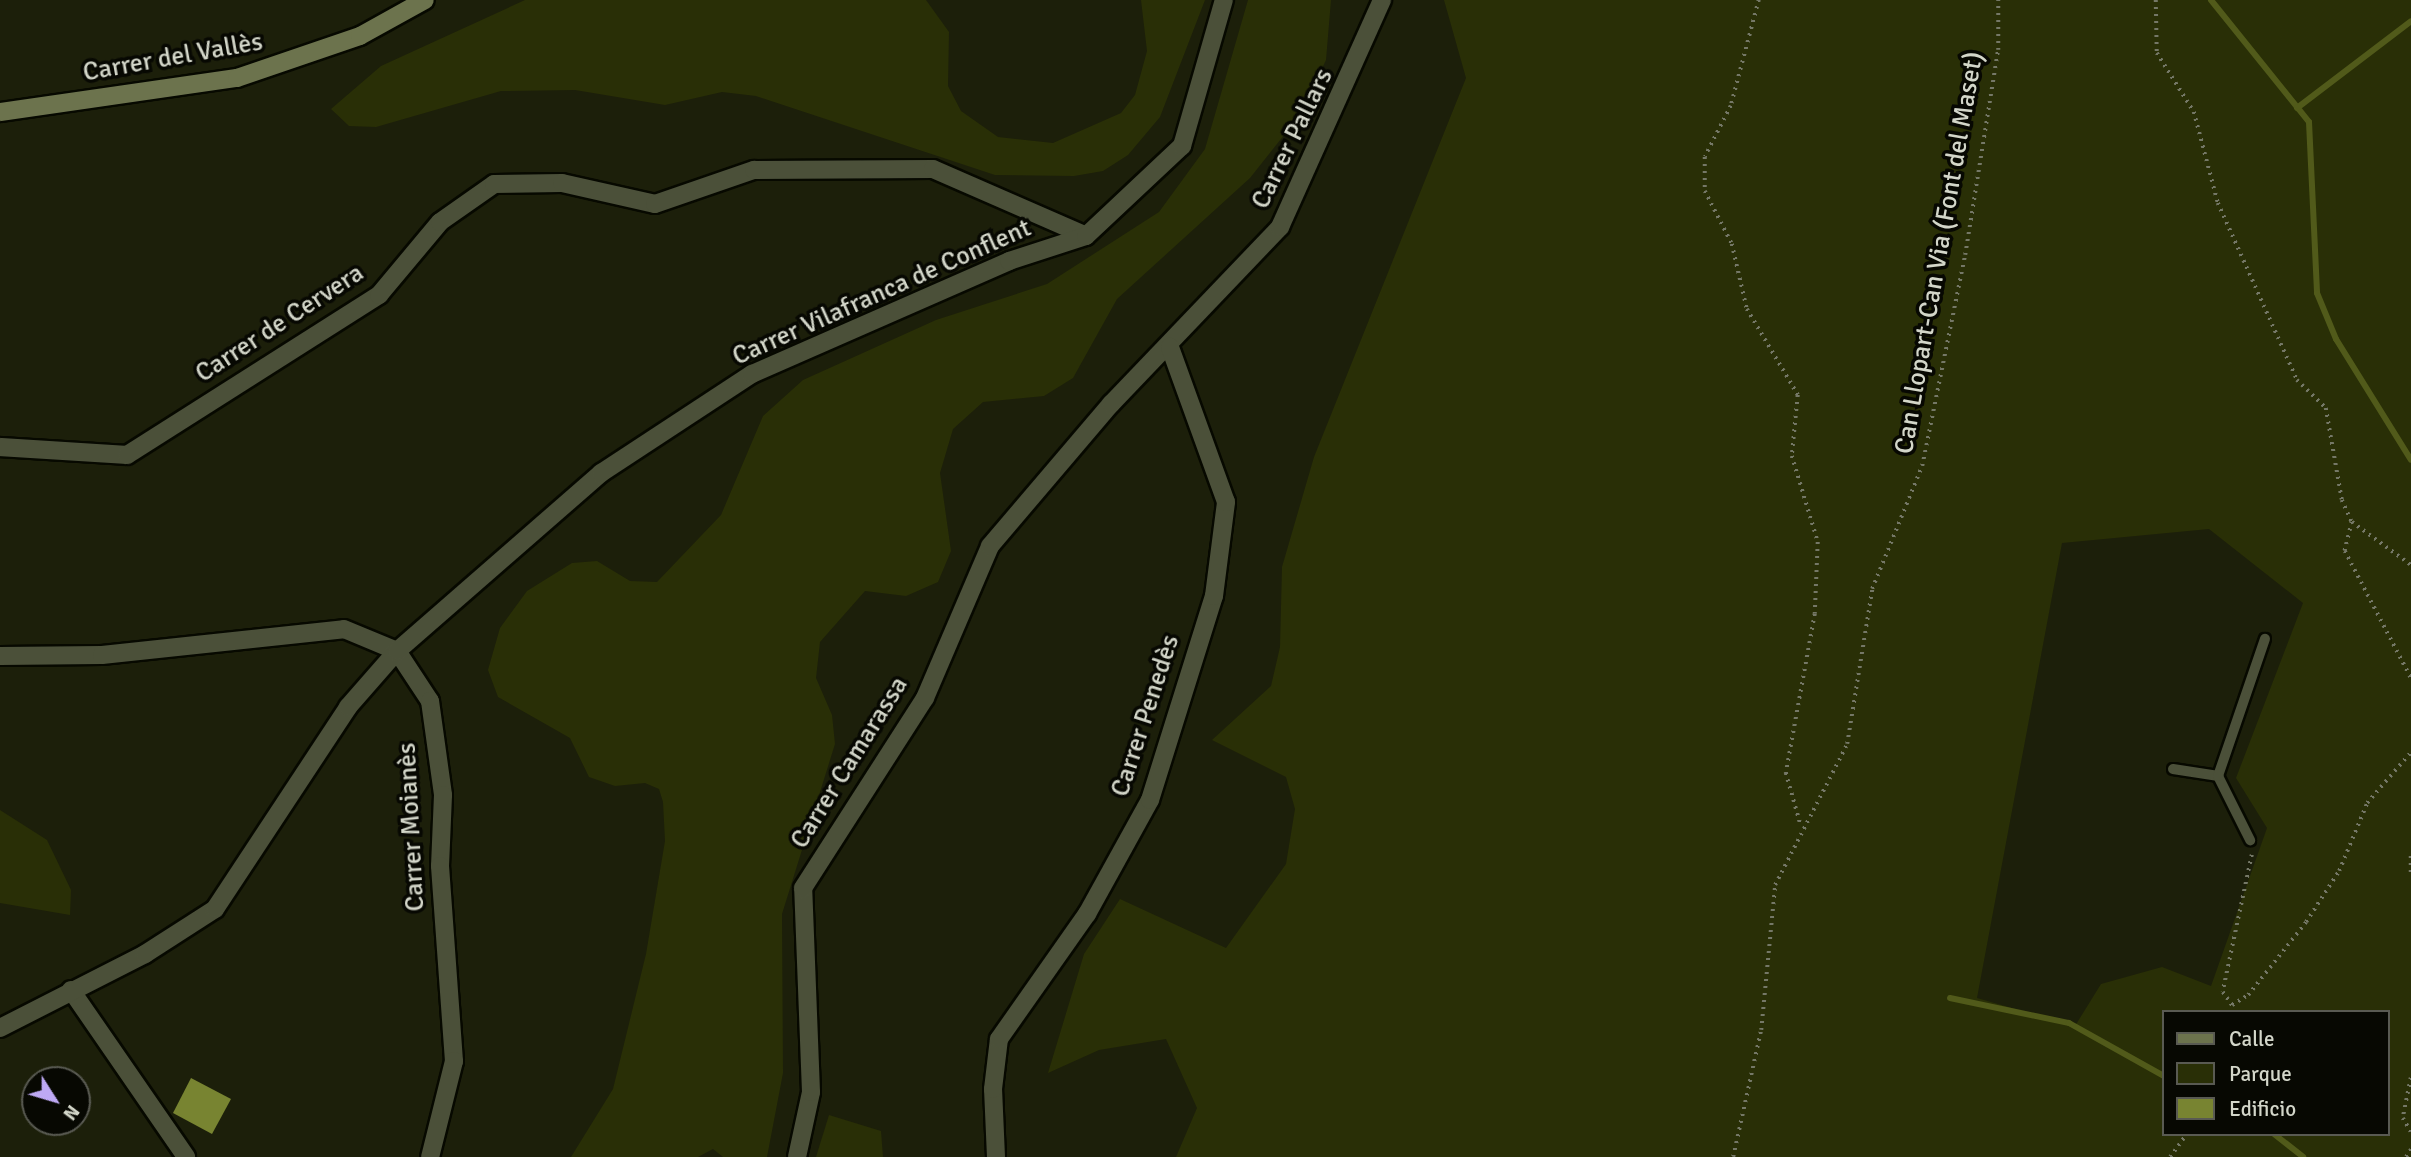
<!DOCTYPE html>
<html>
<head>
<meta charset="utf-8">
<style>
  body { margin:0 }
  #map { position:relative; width:2411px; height:1157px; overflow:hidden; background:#1c1f0a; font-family:Signika,sans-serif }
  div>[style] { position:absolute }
  .green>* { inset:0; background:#292f06 }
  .stream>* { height:6px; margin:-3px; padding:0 3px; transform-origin:3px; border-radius:3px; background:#515a1a }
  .building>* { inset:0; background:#788431 }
  .path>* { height:3.5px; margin-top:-1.75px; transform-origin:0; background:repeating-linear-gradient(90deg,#757867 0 2px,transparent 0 7px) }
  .roads { filter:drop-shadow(2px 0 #070900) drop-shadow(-2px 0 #070900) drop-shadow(0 2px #070900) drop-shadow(0 -2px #070900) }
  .lane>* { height:10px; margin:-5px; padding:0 5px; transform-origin:5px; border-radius:5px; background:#4b5039 }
  .street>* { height:18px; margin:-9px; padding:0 9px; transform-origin:9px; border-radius:9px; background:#4b5039 }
  .secondary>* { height:18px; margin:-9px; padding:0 9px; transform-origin:9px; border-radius:9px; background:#6c734d }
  span { translate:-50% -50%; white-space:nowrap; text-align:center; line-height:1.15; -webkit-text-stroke:7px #070802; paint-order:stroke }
  .street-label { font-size:26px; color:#d3d6c9 }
  .legend { position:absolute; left:2162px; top:1010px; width:228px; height:126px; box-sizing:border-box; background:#070802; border:2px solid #595a52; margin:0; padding:9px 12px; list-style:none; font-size:21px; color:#d3d6c9 }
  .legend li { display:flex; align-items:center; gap:14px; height:35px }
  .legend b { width:35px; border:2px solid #595a52 }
  .north { position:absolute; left:21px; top:1066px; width:70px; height:70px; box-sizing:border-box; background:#070802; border:2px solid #595a52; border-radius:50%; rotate:127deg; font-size:19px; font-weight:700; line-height:28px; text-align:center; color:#d3d6c9 }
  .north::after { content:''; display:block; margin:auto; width:24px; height:32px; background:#bea9f4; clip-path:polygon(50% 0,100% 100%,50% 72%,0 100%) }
</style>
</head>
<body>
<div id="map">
  <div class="green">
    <i style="clip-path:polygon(525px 0,926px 0,949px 32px,948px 86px,961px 111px,998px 137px,1053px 143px,1121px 113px,1135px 95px,1147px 51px,1141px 0,1205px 0,1160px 117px,1128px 155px,1103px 171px,1074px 176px,995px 175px,756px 96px,722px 92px,665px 105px,575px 90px,501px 91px,376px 127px,349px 126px,331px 109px,381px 66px)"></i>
    <i style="clip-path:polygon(1248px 0,1331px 0,1326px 60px,1300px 115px,1250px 178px,1117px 299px,1073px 378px,1044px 396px,983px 402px,953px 429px,940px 473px,951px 551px,938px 582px,906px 596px,865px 591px,820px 642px,816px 678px,832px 715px,835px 744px,782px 914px,783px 1073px,767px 1157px,723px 1157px,713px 1149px,698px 1157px,571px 1157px,613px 1089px,646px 954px,665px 841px,663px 802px,659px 789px,645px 783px,615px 786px,589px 777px,570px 738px,498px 697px,488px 670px,500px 628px,527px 591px,572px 563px,597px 561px,630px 581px,657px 582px,721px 515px,763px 416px,803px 380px,936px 320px,1047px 284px,1159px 212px,1205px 149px)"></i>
    <i style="clip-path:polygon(evenodd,1444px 0,2411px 0,2411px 1157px,1176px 1157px,1197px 1108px,1166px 1039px,1099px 1050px,1048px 1073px,1084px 954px,1120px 899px,1226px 948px,1286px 864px,1295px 809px,1286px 777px,1212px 740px,1271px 686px,1280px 647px,1282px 567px,1314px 457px,1466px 78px,1444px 0,2209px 529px,2303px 603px,2236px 778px,2267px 828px,2211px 986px,2162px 967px,2101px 984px,2075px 1026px,1977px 998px,2062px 543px,2209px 529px,1444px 0,2164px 1012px,2388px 1012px,2388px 1134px,2164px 1134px,2164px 1012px)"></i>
    <i style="clip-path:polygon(0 810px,47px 840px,71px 890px,70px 915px,0 903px)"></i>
    <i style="clip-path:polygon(829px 1115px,881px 1131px,883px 1157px,816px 1157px)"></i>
  </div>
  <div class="stream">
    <i style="left:2211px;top:0;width:156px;rotate:51.2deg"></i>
    <i style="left:2309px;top:122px;width:171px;rotate:87.3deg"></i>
    <i style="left:2317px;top:293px;width:50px;rotate:67.6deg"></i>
    <i style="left:2336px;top:339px;width:142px;rotate:58.2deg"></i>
    <i style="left:2297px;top:108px;width:143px;rotate:-37.3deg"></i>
    <i style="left:1950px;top:998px;width:122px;rotate:11.9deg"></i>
    <i style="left:2069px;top:1023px;width:109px;rotate:29.2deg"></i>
    <i style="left:2274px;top:1134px;width:37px;rotate:38deg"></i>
  </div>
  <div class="building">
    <i style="clip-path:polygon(191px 1078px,231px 1099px,212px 1134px,173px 1113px)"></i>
  </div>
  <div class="path">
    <i style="left:1759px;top:0;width:110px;rotate:104.8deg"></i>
    <i style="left:1731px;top:106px;width:57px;rotate:117deg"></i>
    <i style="left:1705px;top:157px;width:34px;rotate:90deg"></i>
    <i style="left:1705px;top:191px;width:59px;rotate:63deg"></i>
    <i style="left:1732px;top:244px;width:67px;rotate:77deg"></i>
    <i style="left:1747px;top:309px;width:100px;rotate:59.3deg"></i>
    <i style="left:1798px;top:395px;width:61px;rotate:95.6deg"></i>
    <i style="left:1792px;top:456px;width:90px;rotate:73.2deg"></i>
    <i style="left:1818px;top:542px;width:72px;rotate:92.4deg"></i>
    <i style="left:1815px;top:614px;width:162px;rotate:100.3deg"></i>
    <i style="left:1786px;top:773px;width:55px;rotate:74.2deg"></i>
    <i style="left:2156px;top:0;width:53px;rotate:88.9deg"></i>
    <i style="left:2157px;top:53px;width:70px;rotate:57.9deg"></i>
    <i style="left:2194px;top:112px;width:94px;rotate:75.2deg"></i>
    <i style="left:2218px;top:203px;width:194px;rotate:65.9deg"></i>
    <i style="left:2297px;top:380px;width:40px;rotate:44deg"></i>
    <i style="left:2326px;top:408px;width:93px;rotate:80.1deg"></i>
    <i style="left:2342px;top:500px;width:24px;rotate:66deg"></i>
    <i style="left:2352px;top:522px;width:73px;rotate:36.1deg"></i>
    <i style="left:2352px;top:522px;width:30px;rotate:104deg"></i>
    <i style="left:2345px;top:551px;width:143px;rotate:62.5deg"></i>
    <i style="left:2252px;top:855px;width:140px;rotate:102deg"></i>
    <i style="left:2223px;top:992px;width:16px;rotate:55deg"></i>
    <i style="left:2232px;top:1005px;width:19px;rotate:-32deg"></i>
    <i style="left:2248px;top:995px;width:93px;rotate:-51.5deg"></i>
    <i style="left:2306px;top:922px;width:61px;rotate:-57.1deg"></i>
    <i style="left:2339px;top:871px;width:74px;rotate:-67.6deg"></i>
    <i style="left:2367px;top:803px;width:67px;rotate:-49.2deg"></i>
    <i style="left:2411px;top:856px;width:19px;rotate:90deg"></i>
    <i style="left:2411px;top:1078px;width:41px;rotate:101.3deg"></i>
    <i style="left:2403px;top:1118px;width:16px;rotate:60deg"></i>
    <i style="left:1733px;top:1157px;width:130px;rotate:-77.6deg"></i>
    <i style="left:1761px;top:1030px;width:146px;rotate:-84.5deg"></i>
    <i style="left:1775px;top:885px;width:158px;rotate:-62.9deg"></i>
    <i style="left:1847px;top:744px;width:157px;rotate:-80.8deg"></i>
    <i style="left:1872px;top:589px;width:133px;rotate:-67.9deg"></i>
    <i style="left:1922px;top:466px;width:215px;rotate:-78.5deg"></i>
    <i style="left:1965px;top:255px;width:208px;rotate:-80.9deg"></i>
    <i style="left:1998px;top:50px;width:50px;rotate:-90deg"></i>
    <i style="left:2170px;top:1157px;width:29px;rotate:-54deg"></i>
    <i style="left:2406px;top:1157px;width:9px;rotate:-58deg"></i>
  </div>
  <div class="roads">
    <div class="lane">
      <i style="left:2173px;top:769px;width:46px;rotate:8.8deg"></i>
      <i style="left:2218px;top:776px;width:72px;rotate:63.4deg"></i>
      <i style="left:2218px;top:776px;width:145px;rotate:-71.1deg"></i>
    </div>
    <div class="street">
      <i style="left:0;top:447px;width:127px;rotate:3.6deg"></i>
      <i style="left:127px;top:455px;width:299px;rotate:-32.4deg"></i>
      <i style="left:379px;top:295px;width:95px;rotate:-50.1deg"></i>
      <i style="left:440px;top:222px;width:66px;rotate:-35.1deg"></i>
      <i style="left:494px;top:184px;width:68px;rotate:-0.8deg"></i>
      <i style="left:562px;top:183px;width:95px;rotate:12.7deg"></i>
      <i style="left:655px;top:204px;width:105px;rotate:-19deg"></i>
      <i style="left:754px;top:170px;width:179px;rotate:-0.3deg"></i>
      <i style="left:933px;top:169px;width:167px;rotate:23.6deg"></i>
      <i style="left:0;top:656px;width:102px;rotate:-0.6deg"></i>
      <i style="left:102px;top:655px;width:243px;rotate:-6.1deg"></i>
      <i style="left:344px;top:629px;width:57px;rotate:22.5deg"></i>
      <i style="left:397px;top:651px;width:60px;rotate:56.6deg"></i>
      <i style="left:430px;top:701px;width:95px;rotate:82.1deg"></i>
      <i style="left:443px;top:795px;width:71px;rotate:92.4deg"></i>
      <i style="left:440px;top:866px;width:196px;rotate:85.9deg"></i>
      <i style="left:454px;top:1061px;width:99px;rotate:104deg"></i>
      <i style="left:71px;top:990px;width:203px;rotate:55.4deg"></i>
      <i style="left:0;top:1028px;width:163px;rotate:-27deg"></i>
      <i style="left:145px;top:954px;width:83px;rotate:-32.7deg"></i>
      <i style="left:215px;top:909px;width:242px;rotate:-56.6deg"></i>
      <i style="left:348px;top:707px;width:74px;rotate:-48.8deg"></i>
      <i style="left:397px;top:651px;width:271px;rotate:-41.1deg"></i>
      <i style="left:601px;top:473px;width:181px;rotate:-33.3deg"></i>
      <i style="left:752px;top:374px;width:281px;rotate:-23.7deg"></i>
      <i style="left:1009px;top:261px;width:81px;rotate:-18deg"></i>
      <i style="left:1086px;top:236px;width:132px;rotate:-43.2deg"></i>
      <i style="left:1182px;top:146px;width:152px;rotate:-74deg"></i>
      <i style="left:797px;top:1157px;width:66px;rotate:-77.8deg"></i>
      <i style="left:811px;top:1092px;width:204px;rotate:-92.2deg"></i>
      <i style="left:803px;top:888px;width:226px;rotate:-57.3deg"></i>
      <i style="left:925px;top:698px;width:165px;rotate:-66.8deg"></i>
      <i style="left:990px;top:546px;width:187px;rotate:-49.6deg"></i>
      <i style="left:1111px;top:404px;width:245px;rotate:-46.3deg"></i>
      <i style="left:1280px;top:227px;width:249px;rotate:-65.8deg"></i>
      <i style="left:996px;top:1157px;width:68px;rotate:-92.5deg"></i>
      <i style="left:993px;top:1089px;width:50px;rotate:-83.2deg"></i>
      <i style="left:999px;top:1039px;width:153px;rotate:-54.9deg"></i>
      <i style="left:1087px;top:914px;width:130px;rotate:-61.1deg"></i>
      <i style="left:1150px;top:800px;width:214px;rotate:-72.6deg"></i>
      <i style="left:1214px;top:596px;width:95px;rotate:-82.7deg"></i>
      <i style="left:1226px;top:502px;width:165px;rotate:-109.9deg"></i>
    </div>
    <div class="secondary">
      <i style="left:0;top:112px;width:239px;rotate:-8.2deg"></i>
      <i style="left:237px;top:78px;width:130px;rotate:-18.9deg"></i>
      <i style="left:360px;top:36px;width:74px;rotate:-29deg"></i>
    </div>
  </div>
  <div class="street-label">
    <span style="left:173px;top:58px;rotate:-10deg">Carrer del Vallès</span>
    <span style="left:1293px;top:139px;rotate:-64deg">Carrer Pallars</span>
    <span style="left:1940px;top:253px;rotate:-80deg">Can Llopart-Can Via (Font del Maset)</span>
    <span style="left:882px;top:293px;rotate:-24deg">Carrer Vilafranca de Conflent</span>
    <span style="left:280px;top:324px;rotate:-33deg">Carrer de Cervera</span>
    <span style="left:1146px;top:716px;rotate:-72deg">Carrer Penedès</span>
    <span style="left:850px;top:763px;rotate:-58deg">Carrer Camarassa</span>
    <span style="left:412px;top:827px;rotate:-93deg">Carrer Moianès</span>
  </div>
  <ul class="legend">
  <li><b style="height:9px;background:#6c734d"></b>Calle</li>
  <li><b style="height:19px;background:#292f06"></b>Parque</li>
  <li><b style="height:19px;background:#788431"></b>Edificio</li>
  </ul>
  <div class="north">N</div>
</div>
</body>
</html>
